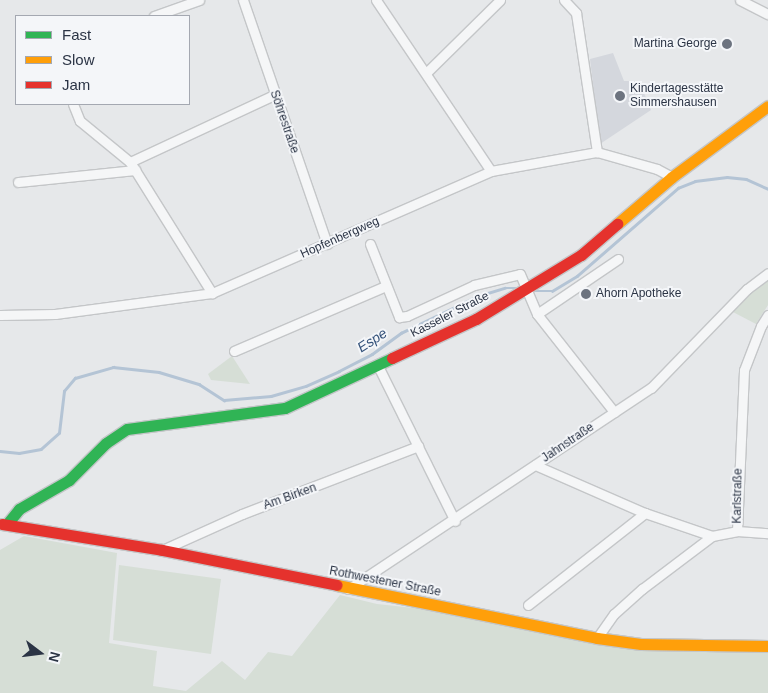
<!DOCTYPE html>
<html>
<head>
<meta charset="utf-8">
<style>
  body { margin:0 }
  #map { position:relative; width:768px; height:693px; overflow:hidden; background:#e6e8ea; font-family:Helvetica,sans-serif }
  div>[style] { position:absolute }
  .built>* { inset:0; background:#d4d7dd }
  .green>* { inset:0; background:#d6ded6 }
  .stream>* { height:2.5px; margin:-1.25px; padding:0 1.25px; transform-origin:1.25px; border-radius:1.25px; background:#b4c4d5 }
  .roads { filter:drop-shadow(1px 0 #c4c6c8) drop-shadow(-1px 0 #c4c6c8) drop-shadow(0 1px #c4c6c8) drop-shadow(0 -1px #c4c6c8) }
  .street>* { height:9px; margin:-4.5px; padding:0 4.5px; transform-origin:4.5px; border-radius:4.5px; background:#f5f6f7 }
  .fast>* { height:11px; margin:-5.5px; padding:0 5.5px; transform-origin:5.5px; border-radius:5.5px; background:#30b455 }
  .slow>* { height:11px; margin:-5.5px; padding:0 5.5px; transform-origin:5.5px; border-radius:5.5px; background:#ff9f0a }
  .jam>* { height:11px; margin:-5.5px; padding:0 5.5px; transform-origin:5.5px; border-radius:5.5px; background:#e5322d }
  .dots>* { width:14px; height:14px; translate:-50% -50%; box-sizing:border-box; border:2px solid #f4f6f9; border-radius:50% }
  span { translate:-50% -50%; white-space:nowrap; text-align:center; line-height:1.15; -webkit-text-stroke:4px #f4f6f9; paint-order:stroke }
  .poi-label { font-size:12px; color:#2b3445 }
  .right { translate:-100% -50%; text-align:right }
  .left { translate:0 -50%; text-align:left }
  .street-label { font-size:12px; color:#2b3445 }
  .water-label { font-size:14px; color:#34527a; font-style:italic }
  .legend { position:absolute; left:15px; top:15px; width:175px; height:90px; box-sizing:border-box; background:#f4f6f9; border:1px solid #a4a8b1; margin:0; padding:6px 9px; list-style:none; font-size:15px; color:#2b3445 }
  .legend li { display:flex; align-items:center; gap:10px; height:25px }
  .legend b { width:25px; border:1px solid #a4a8b1 }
  .north { position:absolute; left:15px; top:628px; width:50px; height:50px; -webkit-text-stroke:4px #f4f6f9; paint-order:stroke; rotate:105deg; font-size:14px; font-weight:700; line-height:20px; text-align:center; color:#2b3445 }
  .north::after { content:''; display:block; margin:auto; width:18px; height:22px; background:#2b3445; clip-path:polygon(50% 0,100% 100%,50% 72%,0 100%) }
</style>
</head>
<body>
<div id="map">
  <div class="built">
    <i style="clip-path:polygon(613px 53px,624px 81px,639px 81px,651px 110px,600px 144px,590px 59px)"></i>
  </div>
  <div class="green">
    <i style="clip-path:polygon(768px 277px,768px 305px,756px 324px,731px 311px)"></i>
    <i style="clip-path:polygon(232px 356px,250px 384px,211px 380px,208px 374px)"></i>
    <i style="clip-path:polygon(24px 536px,117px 553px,109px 643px,157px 651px,153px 686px,186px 691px,222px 661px,245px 680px,268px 652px,292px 656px,340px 595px,377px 604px,460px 613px,624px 640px,768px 646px,768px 693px,0 693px,0 550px)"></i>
    <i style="clip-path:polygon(119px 565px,221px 579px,211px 654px,113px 640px)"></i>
  </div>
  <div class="stream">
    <i style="left:531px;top:291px;width:21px"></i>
    <i style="left:552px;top:291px;width:29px;rotate:-31deg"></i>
    <i style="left:577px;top:276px;width:134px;rotate:-41.1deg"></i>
    <i style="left:678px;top:188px;width:18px;rotate:-22deg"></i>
    <i style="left:695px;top:181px;width:32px;rotate:-7deg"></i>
    <i style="left:727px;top:177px;width:19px;rotate:6deg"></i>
    <i style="left:746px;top:179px;width:24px;rotate:24deg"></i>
    <i style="left:0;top:451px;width:19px;rotate:6deg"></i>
    <i style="left:19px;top:453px;width:22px;rotate:-10deg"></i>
    <i style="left:41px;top:449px;width:24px;rotate:-42deg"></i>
    <i style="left:59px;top:433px;width:42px;rotate:-83.2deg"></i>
    <i style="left:64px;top:391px;width:17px;rotate:-50deg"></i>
    <i style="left:75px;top:378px;width:40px;rotate:-16deg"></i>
    <i style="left:113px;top:367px;width:46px;rotate:6.2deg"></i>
    <i style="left:159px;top:372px;width:42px;rotate:16.7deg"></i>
    <i style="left:199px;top:384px;width:30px;rotate:33deg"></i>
    <i style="left:224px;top:400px;width:47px;rotate:-4.9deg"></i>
    <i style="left:271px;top:396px;width:36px;rotate:-16deg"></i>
    <i style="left:306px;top:386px;width:36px;rotate:-24deg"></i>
    <i style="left:339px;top:371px;width:37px;rotate:-27deg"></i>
    <i style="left:372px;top:354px;width:36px;rotate:-36deg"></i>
    <i style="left:401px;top:333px;width:85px;rotate:-25.7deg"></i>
    <i style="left:478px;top:296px;width:28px;rotate:-17deg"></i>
    <i style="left:505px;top:288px;width:13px"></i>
  </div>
  <div class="roads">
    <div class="street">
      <i style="left:243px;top:0;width:258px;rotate:71deg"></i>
      <i style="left:376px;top:0;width:206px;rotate:56.1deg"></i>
      <i style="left:564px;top:0;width:18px;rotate:47deg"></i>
      <i style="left:576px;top:13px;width:141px;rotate:81.4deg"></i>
      <i style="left:740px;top:0;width:31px;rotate:27deg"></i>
      <i style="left:154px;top:16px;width:48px;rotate:-19.6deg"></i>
      <i style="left:426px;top:73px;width:104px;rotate:-44.6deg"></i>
      <i style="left:73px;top:104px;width:18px;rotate:68deg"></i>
      <i style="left:80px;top:121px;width:65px;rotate:39.4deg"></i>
      <i style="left:130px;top:162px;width:155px;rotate:58deg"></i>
      <i style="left:130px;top:162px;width:159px;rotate:-25deg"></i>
      <i style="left:18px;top:182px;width:118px;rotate:-5.9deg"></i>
      <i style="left:370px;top:244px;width:79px;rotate:68.3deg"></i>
      <i style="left:399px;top:317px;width:8px;rotate:-7deg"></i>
      <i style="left:407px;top:316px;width:74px;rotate:-24.8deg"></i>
      <i style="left:474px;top:285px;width:47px;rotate:-13.4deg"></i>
      <i style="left:520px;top:274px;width:43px;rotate:67deg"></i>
      <i style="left:537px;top:314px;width:125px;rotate:51.8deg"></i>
      <i style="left:537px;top:314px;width:98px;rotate:-34.2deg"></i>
      <i style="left:0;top:315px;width:55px;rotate:-1deg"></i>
      <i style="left:55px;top:314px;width:158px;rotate:-7.6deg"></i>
      <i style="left:212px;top:293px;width:305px;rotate:-23.6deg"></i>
      <i style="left:491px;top:171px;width:108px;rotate:-10.2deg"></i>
      <i style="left:597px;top:152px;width:62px;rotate:15.8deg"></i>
      <i style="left:657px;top:169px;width:17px;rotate:28deg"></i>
      <i style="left:234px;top:351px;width:165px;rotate:-23.2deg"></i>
      <i style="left:378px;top:366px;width:173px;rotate:63.6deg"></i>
      <i style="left:535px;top:465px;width:120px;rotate:23.6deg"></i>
      <i style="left:645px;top:513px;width:71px;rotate:18.9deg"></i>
      <i style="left:737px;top:531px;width:31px;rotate:4deg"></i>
      <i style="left:162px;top:550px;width:88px;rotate:-24.2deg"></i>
      <i style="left:242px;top:514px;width:189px;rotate:-21.1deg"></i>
      <i style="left:348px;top:589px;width:364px;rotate:-33.6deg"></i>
      <i style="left:651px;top:388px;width:138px;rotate:-45.9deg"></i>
      <i style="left:747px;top:289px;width:26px;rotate:-37deg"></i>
      <i style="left:528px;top:605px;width:149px;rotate:-38.2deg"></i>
      <i style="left:597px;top:638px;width:29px;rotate:-55deg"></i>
      <i style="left:614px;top:614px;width:38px;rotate:-42deg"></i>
      <i style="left:642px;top:589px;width:88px;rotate:-37.1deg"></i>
      <i style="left:712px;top:536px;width:25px;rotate:-11deg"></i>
      <i style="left:737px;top:531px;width:161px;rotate:-87.5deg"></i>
      <i style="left:744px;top:370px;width:47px;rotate:-68.9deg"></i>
      <i style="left:761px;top:326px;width:13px;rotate:-58deg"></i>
    </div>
    <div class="fast">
      <i style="left:7px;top:524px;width:19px;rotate:-51deg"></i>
      <i style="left:19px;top:509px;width:58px;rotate:-30.1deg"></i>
      <i style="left:69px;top:480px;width:52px;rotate:-45deg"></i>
      <i style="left:106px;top:443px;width:25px;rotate:-34deg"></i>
      <i style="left:127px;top:429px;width:159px;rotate:-7.6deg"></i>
      <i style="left:285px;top:408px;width:118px;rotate:-25deg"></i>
    </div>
    <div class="slow">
      <i style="left:617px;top:224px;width:72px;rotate:-40.5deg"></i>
      <i style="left:672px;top:177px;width:119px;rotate:-36.5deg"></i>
      <i style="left:337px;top:585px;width:265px;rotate:11.5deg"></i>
      <i style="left:597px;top:638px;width:44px;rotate:7.8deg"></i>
      <i style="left:641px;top:644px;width:127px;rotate:0.9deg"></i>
    </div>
    <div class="jam">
      <i style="left:392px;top:358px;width:93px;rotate:-24.9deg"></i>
      <i style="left:476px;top:319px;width:123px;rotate:-31.4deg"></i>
      <i style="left:581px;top:255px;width:48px;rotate:-40.7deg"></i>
      <i style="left:2px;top:524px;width:162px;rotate:9.2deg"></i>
      <i style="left:162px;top:550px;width:178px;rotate:11.3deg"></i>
    </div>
  </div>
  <div class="dots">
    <i style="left:727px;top:44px;background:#6c737f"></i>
    <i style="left:620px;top:96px;background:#6c737f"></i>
    <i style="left:586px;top:294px;background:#6c737f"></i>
  </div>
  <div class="poi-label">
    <span class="right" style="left:717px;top:44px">Martina George</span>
    <span class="left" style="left:630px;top:96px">Kindertagesstätte<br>Simmershausen</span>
    <span class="left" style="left:596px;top:294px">Ahorn Apotheke</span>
  </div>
  <div class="street-label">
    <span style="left:284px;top:122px;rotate:71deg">Söhrestraße</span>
    <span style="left:340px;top:238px;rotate:-24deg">Hopfenbergweg</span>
    <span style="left:450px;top:315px;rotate:-27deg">Kasseler Straße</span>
    <span style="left:568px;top:443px;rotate:-34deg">Jahnstraße</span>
    <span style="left:738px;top:496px;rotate:-89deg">Karlstraße</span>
    <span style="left:290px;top:497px;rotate:-20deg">Am Birken</span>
    <span style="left:385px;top:582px;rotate:11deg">Rothwestener Straße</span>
  </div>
  <div class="water-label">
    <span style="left:372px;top:340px;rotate:-33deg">Espe</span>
  </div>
  <ul class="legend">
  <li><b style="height:6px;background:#30b455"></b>Fast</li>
  <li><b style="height:6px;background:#ff9f0a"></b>Slow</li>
  <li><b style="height:6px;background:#e5322d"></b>Jam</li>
  </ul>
  <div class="north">N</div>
</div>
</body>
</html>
